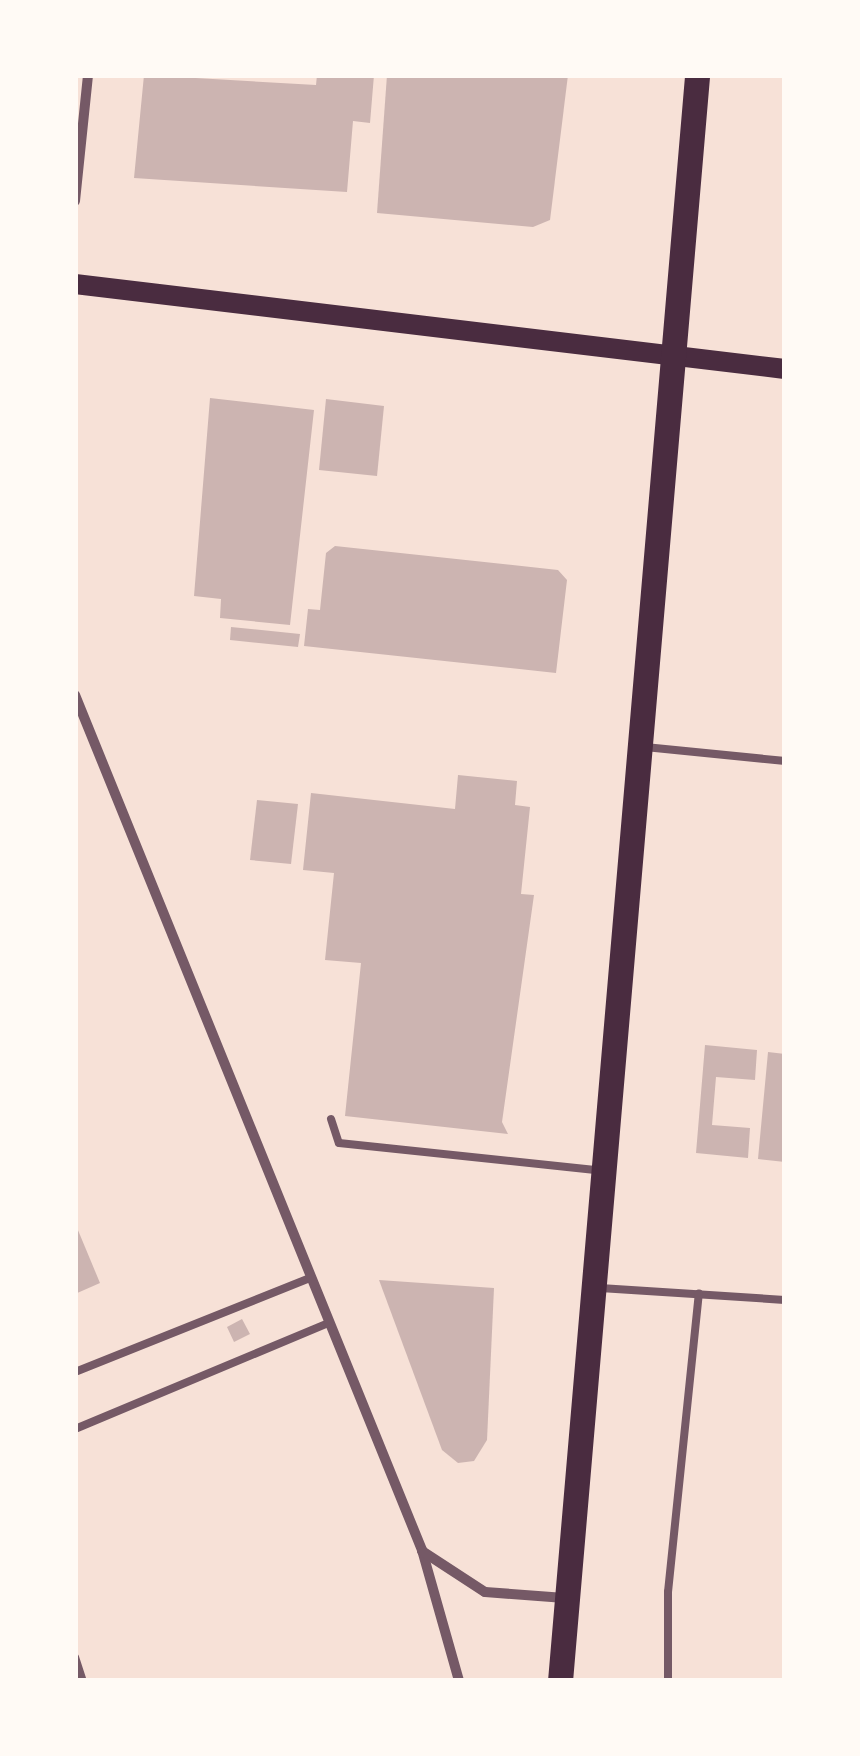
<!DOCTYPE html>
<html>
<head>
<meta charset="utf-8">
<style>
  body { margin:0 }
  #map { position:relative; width:860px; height:1756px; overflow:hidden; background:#f7e1d7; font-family:Georgia,serif }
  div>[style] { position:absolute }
  .building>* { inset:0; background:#ccb4b1 }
  .service>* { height:8px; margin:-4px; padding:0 4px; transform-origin:4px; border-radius:4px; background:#755966 }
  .minor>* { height:10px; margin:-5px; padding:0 5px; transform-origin:5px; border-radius:5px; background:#755966 }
  .secondary>* { height:20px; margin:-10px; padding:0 10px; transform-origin:10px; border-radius:10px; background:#4a2c40 }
  .primary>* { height:25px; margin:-12.5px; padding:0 12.5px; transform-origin:12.5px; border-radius:12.5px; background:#4a2c40 }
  span { translate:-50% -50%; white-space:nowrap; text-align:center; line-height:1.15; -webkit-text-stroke:10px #fffaf5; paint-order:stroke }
  .frame { position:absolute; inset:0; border:78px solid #fffaf5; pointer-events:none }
</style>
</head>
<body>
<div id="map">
  <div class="building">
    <i style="clip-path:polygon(144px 75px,316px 85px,317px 75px,374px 75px,370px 123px,353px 121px,347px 192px,134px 178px)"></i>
    <i style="clip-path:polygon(387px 75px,568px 75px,550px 220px,533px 227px,377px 213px)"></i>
    <i style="clip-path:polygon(210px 398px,314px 410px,290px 625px,220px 618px,221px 599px,194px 596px)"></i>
    <i style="clip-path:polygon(326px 399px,384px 406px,377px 476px,319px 470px)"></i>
    <i style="clip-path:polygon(335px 546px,558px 570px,567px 580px,556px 673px,304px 646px,308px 609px,320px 610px,326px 553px)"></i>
    <i style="clip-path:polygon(231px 627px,300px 634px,298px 647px,230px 640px)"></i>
    <i style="clip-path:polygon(458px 775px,517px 781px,515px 805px,530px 807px,521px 894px,534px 895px,502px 1122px,508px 1134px,345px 1116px,361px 963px,325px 960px,334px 873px,303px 870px,311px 793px,455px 809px)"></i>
    <i style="clip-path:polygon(257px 800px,298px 804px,291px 864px,250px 860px)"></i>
    <i style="clip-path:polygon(705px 1045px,757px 1050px,755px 1080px,716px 1077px,712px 1125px,750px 1128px,748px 1158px,696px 1153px)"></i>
    <i style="clip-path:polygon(768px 1052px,785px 1054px,785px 1162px,758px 1159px)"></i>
    <i style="clip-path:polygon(75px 1223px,100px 1283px,75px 1294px)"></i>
    <i style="clip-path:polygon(379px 1280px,494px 1288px,487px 1440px,474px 1461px,458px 1463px,442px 1450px)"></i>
    <i style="clip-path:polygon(242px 1319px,250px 1334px,234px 1342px,227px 1327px)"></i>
  </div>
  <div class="service">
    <i style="left:645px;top:747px;width:141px;rotate:5.7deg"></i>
    <i style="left:331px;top:1119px;width:25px;rotate:72deg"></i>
    <i style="left:339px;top:1143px;width:260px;rotate:6deg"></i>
    <i style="left:600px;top:1288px;width:185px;rotate:3.7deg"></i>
    <i style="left:75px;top:1372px;width:253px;rotate:-21.8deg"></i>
    <i style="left:75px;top:1429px;width:275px;rotate:-22.7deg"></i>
    <i style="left:75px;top:1657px;width:25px;rotate:72deg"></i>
    <i style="left:668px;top:1681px;width:89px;rotate:-90deg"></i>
    <i style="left:668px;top:1592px;width:300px;rotate:-84.1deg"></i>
  </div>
  <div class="minor">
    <i style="left:75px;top:201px;width:127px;rotate:-84.1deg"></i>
    <i style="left:75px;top:695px;width:923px;rotate:67.91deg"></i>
    <i style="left:422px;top:1550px;width:136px;rotate:74.2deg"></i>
    <i style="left:422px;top:1551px;width:75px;rotate:33.1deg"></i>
    <i style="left:485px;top:1592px;width:80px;rotate:4.3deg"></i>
  </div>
  <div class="secondary">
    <i style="left:75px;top:284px;width:715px;rotate:6.83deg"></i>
  </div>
  <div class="primary">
    <i style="left:560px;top:1681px;width:1612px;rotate:-85.12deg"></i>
  </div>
  <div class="frame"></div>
</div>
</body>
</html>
